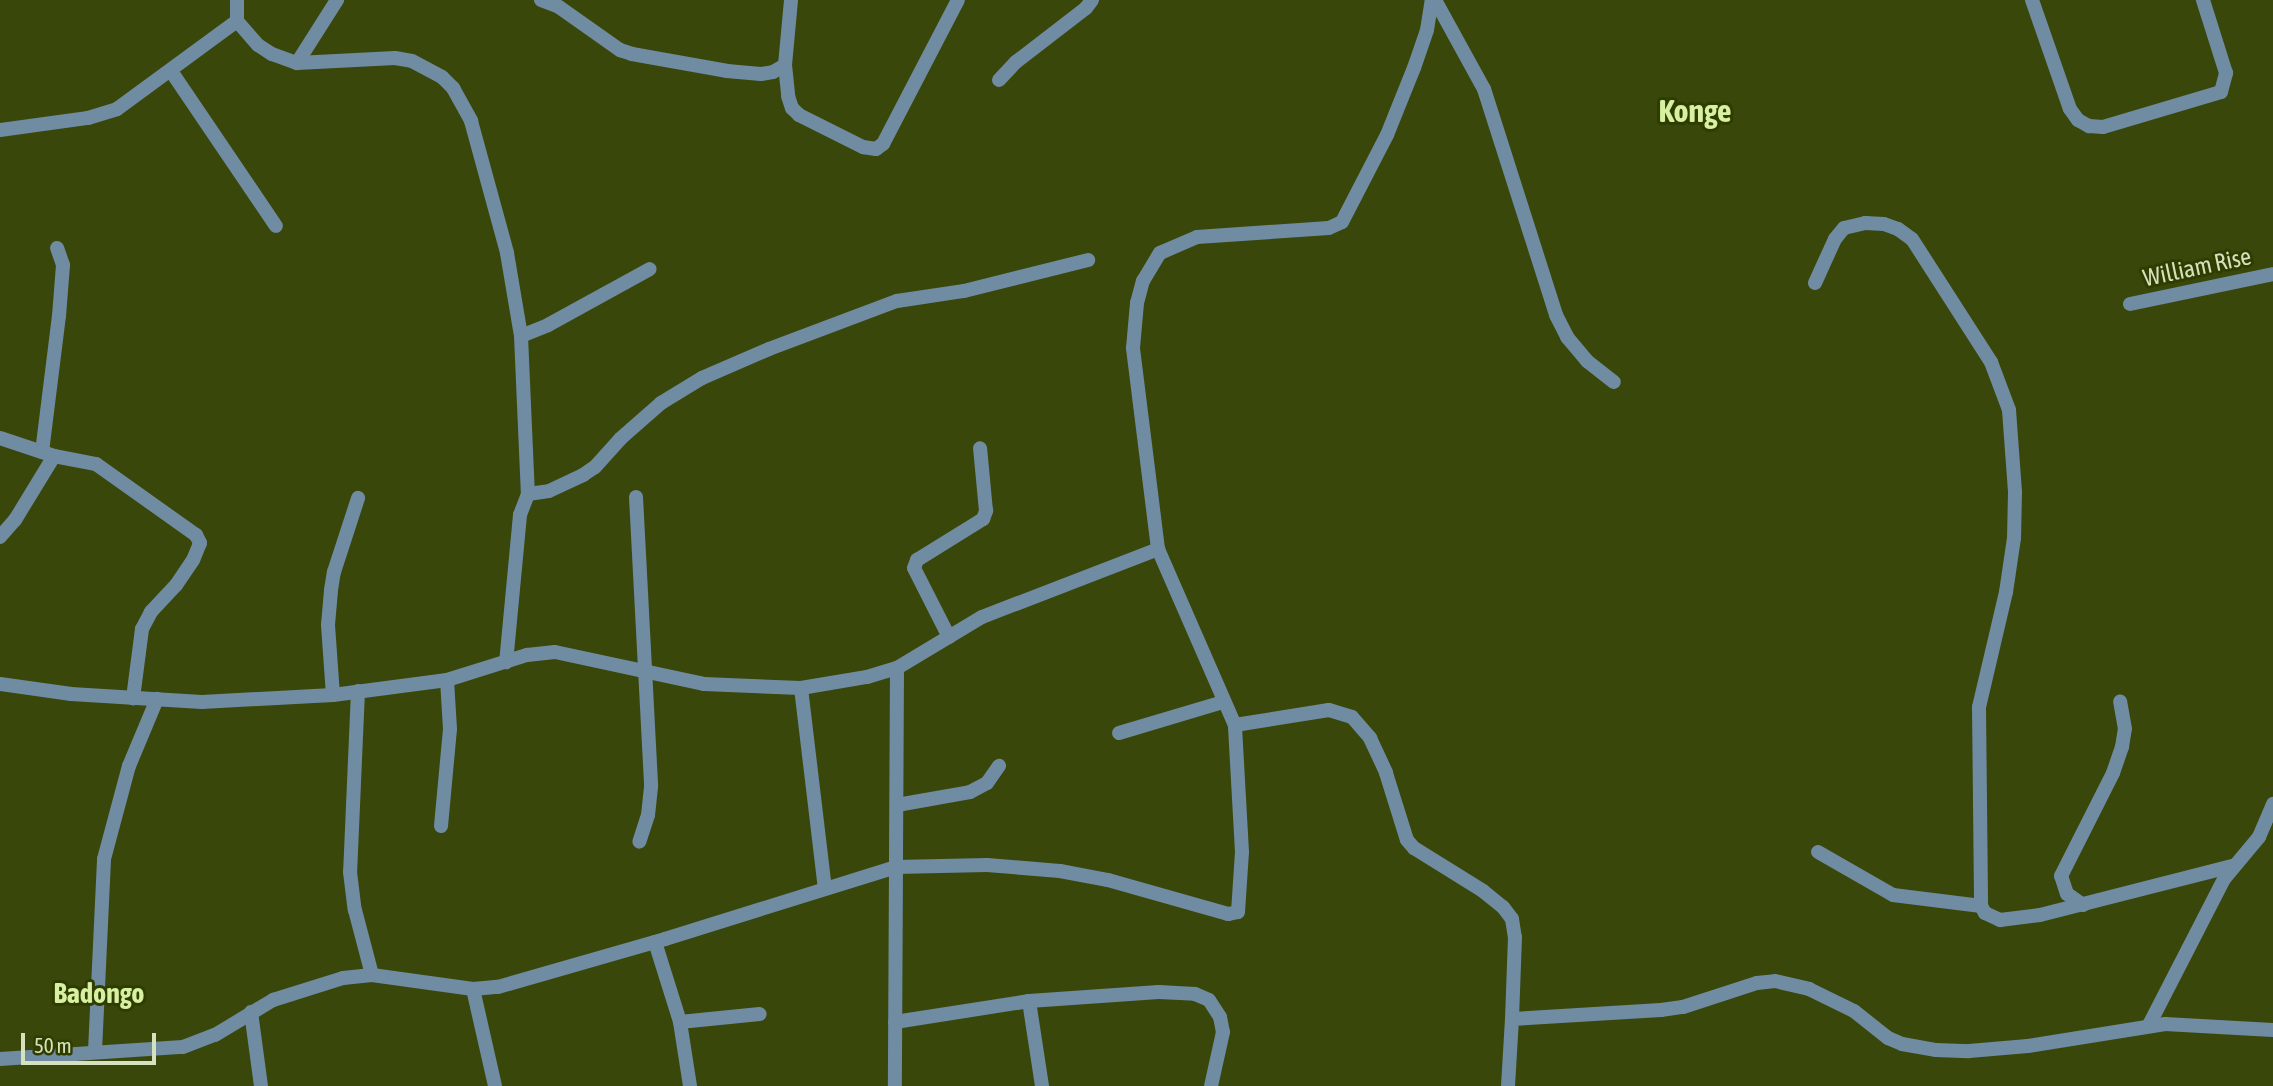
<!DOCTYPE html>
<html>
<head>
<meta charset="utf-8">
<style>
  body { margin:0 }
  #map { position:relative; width:2273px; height:1086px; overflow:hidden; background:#39470b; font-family:"Asap Condensed",sans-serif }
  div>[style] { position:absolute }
  .street>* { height:14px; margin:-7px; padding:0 7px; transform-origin:7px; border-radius:7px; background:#708ca2 }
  span { translate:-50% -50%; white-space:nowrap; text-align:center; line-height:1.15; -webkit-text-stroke:6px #2f3d00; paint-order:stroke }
  .street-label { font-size:24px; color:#d6e2bd }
  .quarter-label { font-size:28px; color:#d8f0a2; font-weight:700 }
  .district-label { font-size:32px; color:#d8f0a2; font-weight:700 }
  .scale { position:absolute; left:21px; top:1033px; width:135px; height:32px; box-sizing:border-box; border:4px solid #d6e2bd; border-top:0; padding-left:9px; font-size:21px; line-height:24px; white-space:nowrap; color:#d6e2bd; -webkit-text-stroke:5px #2f3d00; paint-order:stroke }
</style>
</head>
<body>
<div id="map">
  <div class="street">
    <i style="left:237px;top:0;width:21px;rotate:90deg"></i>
    <i style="left:237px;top:21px;width:32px;rotate:49deg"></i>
    <i style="left:258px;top:45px;width:17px;rotate:33deg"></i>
    <i style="left:272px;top:54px;width:27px;rotate:20deg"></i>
    <i style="left:297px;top:63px;width:98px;rotate:-2.9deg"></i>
    <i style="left:395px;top:58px;width:17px;rotate:10deg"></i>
    <i style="left:412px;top:61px;width:34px;rotate:28deg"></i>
    <i style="left:442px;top:77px;width:16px;rotate:45deg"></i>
    <i style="left:453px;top:88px;width:38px;rotate:61deg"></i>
    <i style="left:471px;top:121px;width:137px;rotate:74.7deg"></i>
    <i style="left:507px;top:253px;width:84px;rotate:80.4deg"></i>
    <i style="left:521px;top:336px;width:158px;rotate:87.5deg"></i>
    <i style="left:528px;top:494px;width:22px;rotate:111deg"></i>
    <i style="left:520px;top:515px;width:148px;rotate:95.4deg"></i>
    <i style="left:541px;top:0;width:19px;rotate:21deg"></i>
    <i style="left:559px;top:7px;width:75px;rotate:35.2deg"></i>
    <i style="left:620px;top:50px;width:13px;rotate:18deg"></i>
    <i style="left:632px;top:54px;width:97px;rotate:10.1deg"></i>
    <i style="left:727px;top:71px;width:34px;rotate:5deg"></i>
    <i style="left:761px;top:74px;width:12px;rotate:-9deg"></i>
    <i style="left:773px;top:72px;width:14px;rotate:-30deg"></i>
    <i style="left:785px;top:65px;width:65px;rotate:-84.7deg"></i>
    <i style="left:1435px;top:0;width:102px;rotate:61.2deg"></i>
    <i style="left:1484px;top:89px;width:237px;rotate:72.3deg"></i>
    <i style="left:1556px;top:315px;width:25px;rotate:63deg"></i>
    <i style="left:1567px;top:337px;width:31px;rotate:50deg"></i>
    <i style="left:1587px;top:361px;width:34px;rotate:38deg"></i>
    <i style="left:2032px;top:0;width:115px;rotate:70.8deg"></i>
    <i style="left:2070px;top:109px;width:14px;rotate:54deg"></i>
    <i style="left:2078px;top:120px;width:13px;rotate:29deg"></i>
    <i style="left:2089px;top:126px;width:14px;rotate:4deg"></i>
    <i style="left:2103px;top:127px;width:123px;rotate:-16.5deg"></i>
    <i style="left:2221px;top:92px;width:20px;rotate:-75deg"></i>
    <i style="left:2226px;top:73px;width:77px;rotate:-107.5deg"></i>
    <i style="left:297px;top:63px;width:75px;rotate:-57.6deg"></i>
    <i style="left:785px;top:65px;width:31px;rotate:84deg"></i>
    <i style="left:788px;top:96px;width:13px;rotate:72deg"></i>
    <i style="left:792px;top:108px;width:10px;rotate:45deg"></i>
    <i style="left:799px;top:115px;width:72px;rotate:26.6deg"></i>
    <i style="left:863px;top:147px;width:13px;rotate:9deg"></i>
    <i style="left:876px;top:149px;width:9px;rotate:-36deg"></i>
    <i style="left:883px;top:144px;width:162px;rotate:-62.5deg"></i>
    <i style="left:171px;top:71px;width:187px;rotate:55.9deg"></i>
    <i style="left:999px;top:80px;width:25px;rotate:-47deg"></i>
    <i style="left:1016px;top:62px;width:88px;rotate:-37.6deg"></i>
    <i style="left:1086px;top:8px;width:10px;rotate:-53deg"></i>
    <i style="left:0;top:130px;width:89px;rotate:-7.8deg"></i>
    <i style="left:88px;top:118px;width:30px;rotate:-17deg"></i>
    <i style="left:117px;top:109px;width:149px;rotate:-36.3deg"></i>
    <i style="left:1815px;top:283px;width:48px;rotate:-65.6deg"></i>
    <i style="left:1835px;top:239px;width:14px;rotate:-51deg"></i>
    <i style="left:1844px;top:228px;width:22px;rotate:-13deg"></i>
    <i style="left:1865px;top:223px;width:19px;rotate:3deg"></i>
    <i style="left:1884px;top:224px;width:15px;rotate:20deg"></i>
    <i style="left:1898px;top:229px;width:17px;rotate:36deg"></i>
    <i style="left:1912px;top:239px;width:146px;rotate:57.3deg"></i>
    <i style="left:1991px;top:362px;width:51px;rotate:69.4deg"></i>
    <i style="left:2009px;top:410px;width:82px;rotate:85.8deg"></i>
    <i style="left:2015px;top:492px;width:46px;rotate:91.2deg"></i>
    <i style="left:2014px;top:538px;width:55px;rotate:98.4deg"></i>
    <i style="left:2006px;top:592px;width:118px;rotate:103.2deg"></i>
    <i style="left:1979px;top:707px;width:199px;rotate:89.4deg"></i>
    <i style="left:1981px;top:906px;width:8px;rotate:60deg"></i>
    <i style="left:1985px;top:913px;width:17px;rotate:25deg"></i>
    <i style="left:2000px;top:920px;width:40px;rotate:-7.1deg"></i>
    <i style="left:2040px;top:915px;width:198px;rotate:-14.3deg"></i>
    <i style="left:2130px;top:304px;width:146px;rotate:-11.8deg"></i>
    <i style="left:521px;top:336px;width:29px;rotate:-22deg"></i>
    <i style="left:548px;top:325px;width:116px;rotate:-28.8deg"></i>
    <i style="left:0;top:438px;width:57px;rotate:18.4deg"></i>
    <i style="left:54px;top:456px;width:43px;rotate:10.8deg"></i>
    <i style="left:96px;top:464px;width:123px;rotate:35.4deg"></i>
    <i style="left:196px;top:535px;width:9px;rotate:63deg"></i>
    <i style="left:200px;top:543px;width:18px;rotate:112deg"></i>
    <i style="left:193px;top:560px;width:30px;rotate:124deg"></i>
    <i style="left:176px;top:585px;width:37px;rotate:133deg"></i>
    <i style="left:151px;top:612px;width:19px;rotate:118deg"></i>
    <i style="left:142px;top:629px;width:70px;rotate:97.4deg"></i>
    <i style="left:42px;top:452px;width:137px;rotate:-82.9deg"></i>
    <i style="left:59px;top:316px;width:51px;rotate:-85.5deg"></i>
    <i style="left:63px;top:265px;width:18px;rotate:-109deg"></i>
    <i style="left:528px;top:494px;width:21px;rotate:-8deg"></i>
    <i style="left:549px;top:491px;width:38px;rotate:-25deg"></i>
    <i style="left:583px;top:475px;width:14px;rotate:-34deg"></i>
    <i style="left:595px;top:467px;width:38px;rotate:-48deg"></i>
    <i style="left:620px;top:439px;width:55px;rotate:-41.3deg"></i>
    <i style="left:661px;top:403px;width:48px;rotate:-31.4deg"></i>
    <i style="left:702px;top:378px;width:73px;rotate:-23.4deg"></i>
    <i style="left:769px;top:349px;width:137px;rotate:-20.6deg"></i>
    <i style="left:897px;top:301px;width:68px;rotate:-8.5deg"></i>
    <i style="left:964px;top:291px;width:128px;rotate:-14deg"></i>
    <i style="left:636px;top:497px;width:290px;rotate:87deg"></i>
    <i style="left:651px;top:787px;width:28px;rotate:96deg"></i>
    <i style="left:648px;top:815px;width:28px;rotate:108deg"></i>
    <i style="left:0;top:537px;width:23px;rotate:-49deg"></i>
    <i style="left:15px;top:520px;width:75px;rotate:-58.6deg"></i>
    <i style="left:1158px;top:549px;width:192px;rotate:66.4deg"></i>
    <i style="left:1235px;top:725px;width:95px;rotate:-9.1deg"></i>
    <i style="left:1329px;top:710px;width:24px;rotate:17deg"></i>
    <i style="left:1352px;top:717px;width:28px;rotate:49deg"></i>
    <i style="left:1370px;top:738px;width:38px;rotate:65deg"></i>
    <i style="left:1386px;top:773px;width:70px;rotate:72.6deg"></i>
    <i style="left:1407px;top:840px;width:11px;rotate:49deg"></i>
    <i style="left:1414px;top:848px;width:81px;rotate:31.9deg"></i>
    <i style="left:1483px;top:891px;width:26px;rotate:39deg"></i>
    <i style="left:1503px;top:907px;width:15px;rotate:53deg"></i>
    <i style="left:1512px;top:919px;width:18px;rotate:81deg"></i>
    <i style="left:1515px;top:937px;width:82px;rotate:92.1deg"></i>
    <i style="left:949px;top:637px;width:77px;rotate:-116.9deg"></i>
    <i style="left:914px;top:568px;width:9px;rotate:-69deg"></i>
    <i style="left:917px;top:560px;width:78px;rotate:-31.8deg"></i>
    <i style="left:983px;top:519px;width:9px;rotate:-69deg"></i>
    <i style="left:986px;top:511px;width:63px;rotate:-95.4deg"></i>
    <i style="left:897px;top:668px;width:199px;rotate:90.3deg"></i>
    <i style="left:896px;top:867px;width:91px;rotate:-1.3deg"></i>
    <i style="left:987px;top:865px;width:73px;rotate:4.7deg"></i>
    <i style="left:1060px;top:871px;width:49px;rotate:10.6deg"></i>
    <i style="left:1108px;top:880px;width:125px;rotate:15.8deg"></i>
    <i style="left:1228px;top:914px;width:10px;rotate:-11deg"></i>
    <i style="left:1238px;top:912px;width:60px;rotate:-86.2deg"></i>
    <i style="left:1242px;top:852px;width:127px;rotate:-93.2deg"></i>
    <i style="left:0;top:684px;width:72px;rotate:8deg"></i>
    <i style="left:71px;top:694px;width:131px;rotate:3.5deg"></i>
    <i style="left:202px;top:702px;width:131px;rotate:-3.1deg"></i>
    <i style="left:333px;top:695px;width:115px;rotate:-7.5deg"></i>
    <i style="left:447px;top:680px;width:84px;rotate:-17.4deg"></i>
    <i style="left:527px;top:655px;width:28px;rotate:-6deg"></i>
    <i style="left:555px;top:652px;width:152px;rotate:12.1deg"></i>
    <i style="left:704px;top:684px;width:97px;rotate:2.4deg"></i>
    <i style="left:801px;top:688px;width:67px;rotate:-9.5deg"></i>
    <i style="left:867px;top:677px;width:31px;rotate:-17deg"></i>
    <i style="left:897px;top:668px;width:99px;rotate:-31deg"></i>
    <i style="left:982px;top:617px;width:189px;rotate:-21.1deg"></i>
    <i style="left:1158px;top:549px;width:203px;rotate:-97.1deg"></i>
    <i style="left:1133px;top:348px;width:45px;rotate:-84.9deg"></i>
    <i style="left:1137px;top:303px;width:23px;rotate:-75deg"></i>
    <i style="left:1143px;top:281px;width:33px;rotate:-59deg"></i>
    <i style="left:1160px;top:253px;width:40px;rotate:-23.4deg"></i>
    <i style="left:1197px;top:237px;width:132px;rotate:-3.9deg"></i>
    <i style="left:1329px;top:228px;width:14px;rotate:-25deg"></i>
    <i style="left:1342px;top:222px;width:98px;rotate:-62.7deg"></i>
    <i style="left:1387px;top:135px;width:72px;rotate:-68.1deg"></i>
    <i style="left:1414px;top:68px;width:40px;rotate:-71.1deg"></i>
    <i style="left:1427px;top:30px;width:30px;rotate:-81deg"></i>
    <i style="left:801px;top:688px;width:201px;rotate:83.2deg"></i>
    <i style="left:358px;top:691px;width:181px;rotate:92.5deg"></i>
    <i style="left:350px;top:872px;width:38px;rotate:83deg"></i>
    <i style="left:355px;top:910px;width:67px;rotate:75.3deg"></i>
    <i style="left:333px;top:695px;width:70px;rotate:-94.1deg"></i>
    <i style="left:328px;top:625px;width:35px;rotate:-85deg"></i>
    <i style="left:331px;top:590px;width:18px;rotate:-81deg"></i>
    <i style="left:334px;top:572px;width:78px;rotate:-72deg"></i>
    <i style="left:1119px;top:733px;width:109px;rotate:-16.6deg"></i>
    <i style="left:897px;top:805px;width:74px;rotate:-10.1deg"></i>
    <i style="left:970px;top:792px;width:19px;rotate:-28deg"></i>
    <i style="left:987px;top:783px;width:21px;rotate:-55deg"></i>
    <i style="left:441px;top:826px;width:97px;rotate:-84.7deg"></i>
    <i style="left:450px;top:729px;width:49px;rotate:-93.5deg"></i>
    <i style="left:1818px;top:852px;width:86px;rotate:29.8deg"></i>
    <i style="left:1893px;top:895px;width:89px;rotate:7.1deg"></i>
    <i style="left:2083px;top:905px;width:19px;rotate:-145deg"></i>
    <i style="left:2067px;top:894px;width:19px;rotate:-108deg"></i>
    <i style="left:2061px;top:876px;width:115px;rotate:-63.2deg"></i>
    <i style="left:2113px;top:773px;width:28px;rotate:-71deg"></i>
    <i style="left:2122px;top:747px;width:18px;rotate:-81deg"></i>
    <i style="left:2125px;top:729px;width:28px;rotate:-100deg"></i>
    <i style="left:655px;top:942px;width:84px;rotate:72.6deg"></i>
    <i style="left:680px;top:1022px;width:65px;rotate:81.1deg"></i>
    <i style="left:473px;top:989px;width:99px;rotate:77.2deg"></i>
    <i style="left:1029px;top:1001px;width:86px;rotate:81.3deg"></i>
    <i style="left:251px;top:1012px;width:75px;rotate:82.3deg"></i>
    <i style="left:680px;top:1022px;width:80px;rotate:-5.7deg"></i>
    <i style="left:895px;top:1022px;width:136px;rotate:-8.9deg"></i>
    <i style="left:1029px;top:1001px;width:130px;rotate:-4deg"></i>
    <i style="left:1159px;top:992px;width:36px;rotate:3deg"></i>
    <i style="left:1195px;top:994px;width:15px;rotate:23deg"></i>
    <i style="left:1209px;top:1000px;width:20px;rotate:57deg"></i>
    <i style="left:1220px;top:1017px;width:15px;rotate:79deg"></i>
    <i style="left:1223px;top:1032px;width:55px;rotate:102.5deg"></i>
    <i style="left:2149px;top:1025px;width:164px;rotate:-62.8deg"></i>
    <i style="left:2224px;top:879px;width:55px;rotate:-50.2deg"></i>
    <i style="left:2259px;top:837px;width:36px;rotate:-67deg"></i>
    <i style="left:95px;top:1051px;width:192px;rotate:-87.3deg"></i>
    <i style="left:104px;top:859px;width:96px;rotate:-75deg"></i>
    <i style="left:129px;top:766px;width:73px;rotate:-67.3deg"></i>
    <i style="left:0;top:1059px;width:183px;rotate:-3.8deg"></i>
    <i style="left:183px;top:1047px;width:34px;rotate:-21deg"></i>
    <i style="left:215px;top:1035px;width:68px;rotate:-31.1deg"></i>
    <i style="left:273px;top:1000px;width:73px;rotate:-17.4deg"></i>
    <i style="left:343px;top:978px;width:29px;rotate:-6deg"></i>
    <i style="left:372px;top:975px;width:102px;rotate:7.9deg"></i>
    <i style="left:473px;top:989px;width:25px;rotate:-5deg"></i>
    <i style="left:498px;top:987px;width:174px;rotate:-16deg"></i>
    <i style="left:665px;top:939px;width:242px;rotate:-17.3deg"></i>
    <i style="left:896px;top:867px;width:219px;rotate:90.3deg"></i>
    <i style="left:1508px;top:1086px;width:67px;rotate:-86.6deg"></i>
    <i style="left:1512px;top:1019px;width:149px;rotate:-3.5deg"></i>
    <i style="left:1661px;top:1010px;width:22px;rotate:-8deg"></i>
    <i style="left:1683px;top:1007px;width:78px;rotate:-18deg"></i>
    <i style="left:1757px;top:983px;width:18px;rotate:-6deg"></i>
    <i style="left:1775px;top:981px;width:35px;rotate:13deg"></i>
    <i style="left:1809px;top:989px;width:50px;rotate:26.1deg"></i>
    <i style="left:1854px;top:1011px;width:43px;rotate:38.5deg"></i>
    <i style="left:1888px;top:1038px;width:15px;rotate:23deg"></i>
    <i style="left:1902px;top:1044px;width:35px;rotate:10deg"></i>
    <i style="left:1936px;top:1050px;width:33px;rotate:2deg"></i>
    <i style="left:1969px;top:1051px;width:59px;rotate:-4.8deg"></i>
    <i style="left:2028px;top:1046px;width:139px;rotate:-9.1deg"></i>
    <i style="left:2165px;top:1024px;width:108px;rotate:3.2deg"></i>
  </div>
  <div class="street-label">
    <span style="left:2197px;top:267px;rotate:-12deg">William Rise</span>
  </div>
  <div class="quarter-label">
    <span style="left:99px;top:993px">Badongo</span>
  </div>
  <div class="district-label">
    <span style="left:1695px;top:111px">Konge</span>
  </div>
  <div class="scale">50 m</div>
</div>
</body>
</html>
